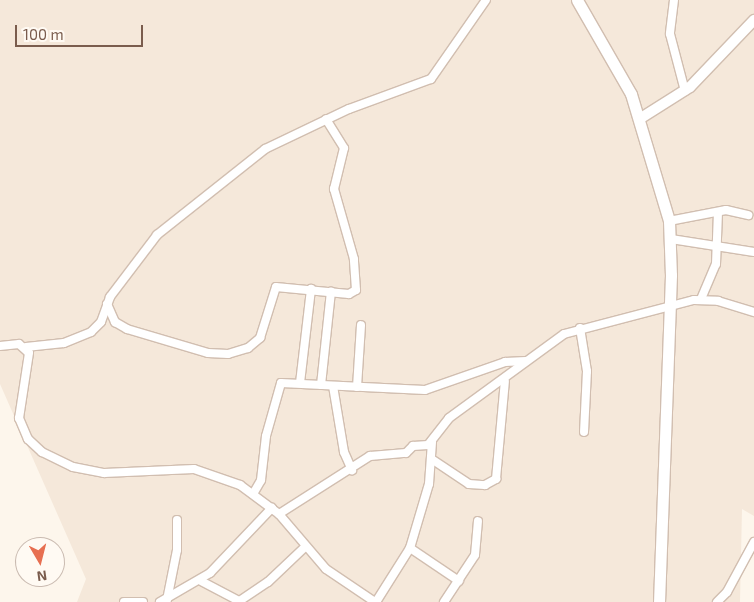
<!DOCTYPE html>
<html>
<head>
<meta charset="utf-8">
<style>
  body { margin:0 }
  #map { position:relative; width:754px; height:602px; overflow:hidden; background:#fdf6ec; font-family:"Exo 2",sans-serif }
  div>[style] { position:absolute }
  .residential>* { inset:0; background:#f5e8da }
  .roads { filter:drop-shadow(1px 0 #d1beb0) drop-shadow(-1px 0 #d1beb0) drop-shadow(0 1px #d1beb0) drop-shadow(0 -1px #d1beb0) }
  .minor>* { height:8px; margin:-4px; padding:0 4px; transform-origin:4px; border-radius:4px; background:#fff }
  .tertiary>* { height:10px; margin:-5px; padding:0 5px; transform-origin:5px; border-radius:5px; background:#fff }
  .secondary>* { height:11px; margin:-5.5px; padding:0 5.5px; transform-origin:5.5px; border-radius:5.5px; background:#fff }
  span { translate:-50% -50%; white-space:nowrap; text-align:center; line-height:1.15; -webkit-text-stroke:4px #fffaf3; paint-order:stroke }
  .north { position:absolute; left:15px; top:537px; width:50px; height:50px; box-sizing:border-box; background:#fffaf3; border:1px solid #cabbb1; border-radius:50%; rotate:172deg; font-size:14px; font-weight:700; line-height:20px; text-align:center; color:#7a5c4d }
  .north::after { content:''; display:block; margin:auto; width:18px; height:22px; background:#e76f51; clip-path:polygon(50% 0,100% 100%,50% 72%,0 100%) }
  .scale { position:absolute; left:15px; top:25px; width:128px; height:22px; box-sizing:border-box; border:2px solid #7a5c4d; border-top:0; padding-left:6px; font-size:15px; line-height:18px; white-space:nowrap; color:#7a5c4d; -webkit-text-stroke:4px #fffaf3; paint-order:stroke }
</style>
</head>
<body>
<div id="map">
  <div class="residential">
    <i style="clip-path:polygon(0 0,754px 0,754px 516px,742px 509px,740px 602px,77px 602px,86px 579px,0 384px)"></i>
  </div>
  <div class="roads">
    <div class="minor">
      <i style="left:674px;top:0;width:34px;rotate:97deg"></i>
      <i style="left:670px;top:34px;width:59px;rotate:75.3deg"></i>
      <i style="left:669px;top:221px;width:58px;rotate:-10.9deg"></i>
      <i style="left:726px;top:210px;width:23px;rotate:13deg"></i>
      <i style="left:671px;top:239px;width:84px;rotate:8.9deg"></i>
      <i style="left:701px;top:299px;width:38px;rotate:-67deg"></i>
      <i style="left:716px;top:264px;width:52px;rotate:-87.8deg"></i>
      <i style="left:107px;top:304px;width:20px;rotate:66deg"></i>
      <i style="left:115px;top:322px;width:14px;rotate:30deg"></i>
      <i style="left:127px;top:329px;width:84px;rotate:16.5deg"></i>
      <i style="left:208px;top:353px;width:20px;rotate:3deg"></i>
      <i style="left:228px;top:354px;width:21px;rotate:-17deg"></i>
      <i style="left:248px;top:348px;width:16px;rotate:-40deg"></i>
      <i style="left:260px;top:338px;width:53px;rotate:-72.6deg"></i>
      <i style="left:276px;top:287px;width:73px;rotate:5.5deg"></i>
      <i style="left:349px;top:294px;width:8px;rotate:-30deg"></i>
      <i style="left:356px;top:290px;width:31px;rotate:-94deg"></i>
      <i style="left:354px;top:259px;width:73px;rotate:-105.9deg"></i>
      <i style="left:334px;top:189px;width:42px;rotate:-76.3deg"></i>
      <i style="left:344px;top:148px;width:34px;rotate:-122deg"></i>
      <i style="left:580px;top:328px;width:44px;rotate:80.8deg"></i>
      <i style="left:587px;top:371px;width:61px;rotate:92.8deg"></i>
      <i style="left:0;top:346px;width:19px;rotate:-6deg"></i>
      <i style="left:19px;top:344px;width:13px;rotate:42deg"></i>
      <i style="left:29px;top:353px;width:66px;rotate:98.7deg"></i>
      <i style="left:19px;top:418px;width:23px;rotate:67deg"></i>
      <i style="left:28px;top:439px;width:19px;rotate:43deg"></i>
      <i style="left:42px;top:452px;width:34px;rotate:26deg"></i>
      <i style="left:73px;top:467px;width:32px;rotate:11deg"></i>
      <i style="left:104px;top:473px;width:90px;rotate:-2.5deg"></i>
      <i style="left:194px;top:469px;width:49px;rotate:19.2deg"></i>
      <i style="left:240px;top:485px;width:49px;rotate:36.6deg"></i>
      <i style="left:279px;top:514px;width:72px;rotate:49.5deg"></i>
      <i style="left:326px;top:569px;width:59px;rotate:34deg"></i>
      <i style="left:26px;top:347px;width:38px;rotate:-6deg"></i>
      <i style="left:64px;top:343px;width:29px;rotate:-22deg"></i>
      <i style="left:91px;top:332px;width:14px;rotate:-45deg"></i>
      <i style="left:101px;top:322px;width:27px;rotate:-70deg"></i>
      <i style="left:110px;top:297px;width:78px;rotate:-52.8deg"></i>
      <i style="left:157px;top:235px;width:138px;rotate:-38.5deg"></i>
      <i style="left:265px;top:149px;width:93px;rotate:-25.5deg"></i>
      <i style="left:349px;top:109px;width:87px;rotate:-20.1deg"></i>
      <i style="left:431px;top:79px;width:96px;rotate:-55.2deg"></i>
      <i style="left:300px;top:383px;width:95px;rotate:-83.3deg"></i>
      <i style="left:321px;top:385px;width:94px;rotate:-83.9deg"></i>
      <i style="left:333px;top:386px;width:67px;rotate:80.5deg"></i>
      <i style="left:344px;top:452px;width:20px;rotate:66deg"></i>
      <i style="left:357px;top:387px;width:62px;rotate:-86.3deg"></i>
      <i style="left:433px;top:460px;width:43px;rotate:33.7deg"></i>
      <i style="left:469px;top:484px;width:16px;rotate:4deg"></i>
      <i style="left:485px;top:485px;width:13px;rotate:-29deg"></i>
      <i style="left:496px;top:479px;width:98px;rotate:-84.8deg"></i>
      <i style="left:253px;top:494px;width:16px;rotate:-60deg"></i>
      <i style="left:261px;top:480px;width:44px;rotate:-83.5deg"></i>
      <i style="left:266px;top:436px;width:55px;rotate:-74.2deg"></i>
      <i style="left:281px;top:383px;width:144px;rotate:2.8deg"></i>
      <i style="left:425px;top:390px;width:85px;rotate:-19.3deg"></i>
      <i style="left:505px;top:362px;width:21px;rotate:-3deg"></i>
      <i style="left:279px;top:514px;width:108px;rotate:-32.5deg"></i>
      <i style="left:370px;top:456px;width:36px;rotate:-5deg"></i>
      <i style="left:406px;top:453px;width:10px;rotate:-45deg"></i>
      <i style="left:413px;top:446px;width:15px;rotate:-4deg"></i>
      <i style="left:428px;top:445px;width:34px;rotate:-52deg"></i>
      <i style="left:449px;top:418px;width:142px;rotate:-36.1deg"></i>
      <i style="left:564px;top:334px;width:134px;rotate:-14.7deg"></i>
      <i style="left:694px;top:300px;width:24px;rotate:2deg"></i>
      <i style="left:718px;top:301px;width:38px;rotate:17deg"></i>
      <i style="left:410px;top:548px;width:59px;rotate:34deg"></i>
      <i style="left:201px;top:581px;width:43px;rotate:27.8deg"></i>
      <i style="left:167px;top:600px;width:51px;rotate:-78.7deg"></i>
      <i style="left:177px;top:550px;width:30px;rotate:-90deg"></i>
      <i style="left:124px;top:602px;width:19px"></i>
      <i style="left:160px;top:602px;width:58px;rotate:-30.1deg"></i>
      <i style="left:210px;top:573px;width:90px;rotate:-46.4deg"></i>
      <i style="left:238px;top:602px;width:36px;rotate:-34deg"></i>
      <i style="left:268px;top:582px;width:51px;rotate:-43.4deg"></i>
      <i style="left:376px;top:602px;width:64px;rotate:-57.8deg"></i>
      <i style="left:410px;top:548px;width:67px;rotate:-73.5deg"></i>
      <i style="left:429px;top:484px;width:42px;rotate:-85.9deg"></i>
      <i style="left:444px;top:602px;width:56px;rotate:-56.6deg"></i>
      <i style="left:475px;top:555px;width:34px;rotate:-85deg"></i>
      <i style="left:717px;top:602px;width:14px;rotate:-45deg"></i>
      <i style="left:727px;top:592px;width:57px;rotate:-61.6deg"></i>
    </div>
    <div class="tertiary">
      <i style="left:641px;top:118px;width:58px;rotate:-32.3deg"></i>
      <i style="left:690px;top:87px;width:93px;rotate:-46.3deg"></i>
    </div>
    <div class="secondary">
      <i style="left:577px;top:0;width:108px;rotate:60.1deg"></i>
      <i style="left:631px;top:94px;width:133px;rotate:73.3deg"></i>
      <i style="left:669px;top:221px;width:54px;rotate:87.9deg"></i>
      <i style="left:671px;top:275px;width:327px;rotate:92.1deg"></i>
    </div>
  </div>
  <div class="north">N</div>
  <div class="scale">100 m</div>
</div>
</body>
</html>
